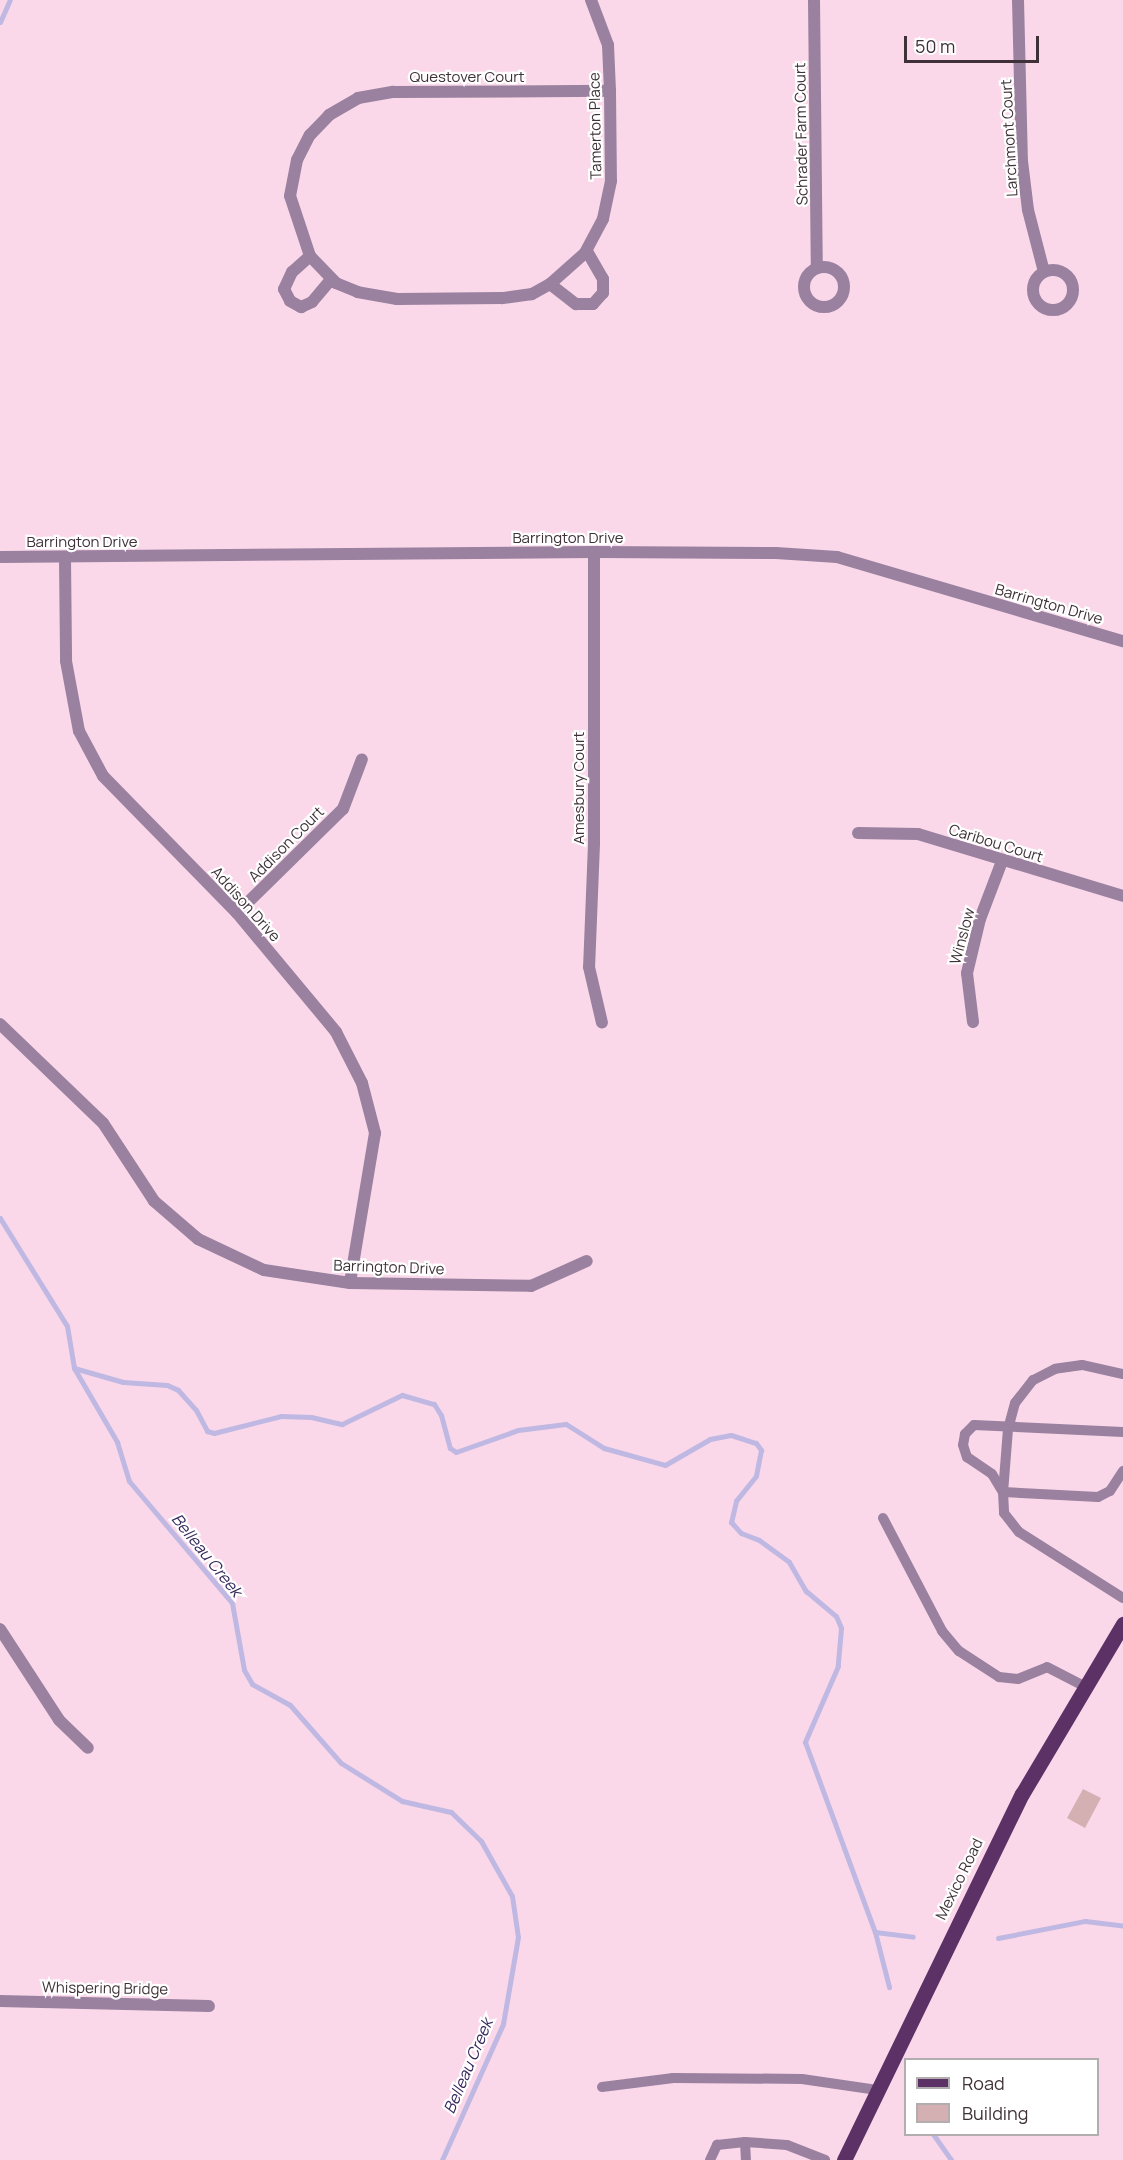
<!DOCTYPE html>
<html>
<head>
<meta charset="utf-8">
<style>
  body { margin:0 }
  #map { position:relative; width:1123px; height:2160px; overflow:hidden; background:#fad8e9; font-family:Manrope,sans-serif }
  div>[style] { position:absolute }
  .stream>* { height:5px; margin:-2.5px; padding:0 2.5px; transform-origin:2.5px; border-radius:2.5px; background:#bfb8e2 }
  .building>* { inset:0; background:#d5b0b2 }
  .lane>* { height:10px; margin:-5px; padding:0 5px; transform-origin:5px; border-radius:5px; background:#9a81a0 }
  .street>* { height:12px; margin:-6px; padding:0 6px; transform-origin:6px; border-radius:6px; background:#9a81a0 }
  .street>.ring { margin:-6px; padding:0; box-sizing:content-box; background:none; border:12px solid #9a81a0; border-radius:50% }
  .primary>* { height:15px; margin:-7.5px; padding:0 7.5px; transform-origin:7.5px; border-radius:7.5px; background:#5c3166 }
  span { translate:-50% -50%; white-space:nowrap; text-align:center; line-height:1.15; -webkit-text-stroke:4.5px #fff; paint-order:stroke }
  .street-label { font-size:15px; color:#3e3137 }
  .water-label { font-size:16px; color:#35285b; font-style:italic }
  .legend { position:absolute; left:904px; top:2058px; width:195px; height:78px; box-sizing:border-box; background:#fff; border:2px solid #b2adaf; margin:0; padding:8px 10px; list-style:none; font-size:18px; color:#3e3137 }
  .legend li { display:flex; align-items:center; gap:12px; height:30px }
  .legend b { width:30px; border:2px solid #b2adaf }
  .scale { position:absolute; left:904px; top:36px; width:135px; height:27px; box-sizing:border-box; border:3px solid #3e3137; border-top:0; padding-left:8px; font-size:18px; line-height:21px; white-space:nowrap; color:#3e3137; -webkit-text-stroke:4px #fff; paint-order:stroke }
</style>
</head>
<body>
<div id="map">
  <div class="stream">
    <i style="left:0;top:22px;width:24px;rotate:-66deg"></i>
    <i style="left:0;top:1218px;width:127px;rotate:58.2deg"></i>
    <i style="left:67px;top:1326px;width:43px;rotate:80.5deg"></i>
    <i style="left:74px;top:1368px;width:86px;rotate:59.8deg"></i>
    <i style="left:117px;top:1442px;width:41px;rotate:72.9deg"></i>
    <i style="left:129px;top:1481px;width:160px;rotate:49.8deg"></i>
    <i style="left:232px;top:1603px;width:68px;rotate:79.8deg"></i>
    <i style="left:244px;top:1670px;width:16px;rotate:60deg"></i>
    <i style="left:252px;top:1684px;width:43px;rotate:28.9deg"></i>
    <i style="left:290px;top:1705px;width:77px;rotate:48.7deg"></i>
    <i style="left:341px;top:1763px;width:72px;rotate:31.9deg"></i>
    <i style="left:402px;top:1801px;width:50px;rotate:12.7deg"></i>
    <i style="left:451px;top:1812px;width:42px;rotate:44deg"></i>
    <i style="left:481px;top:1841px;width:63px;rotate:60.6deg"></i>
    <i style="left:512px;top:1896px;width:41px;rotate:81.7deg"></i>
    <i style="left:518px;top:1937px;width:88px;rotate:99.8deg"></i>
    <i style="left:503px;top:2024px;width:149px;rotate:114.2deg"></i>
    <i style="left:74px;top:1368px;width:51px;rotate:15.9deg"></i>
    <i style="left:123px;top:1382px;width:44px;rotate:3.9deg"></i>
    <i style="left:167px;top:1385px;width:12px;rotate:24deg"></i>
    <i style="left:178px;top:1390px;width:27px;rotate:48deg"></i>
    <i style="left:196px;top:1410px;width:24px;rotate:62deg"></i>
    <i style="left:207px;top:1431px;width:7px;rotate:16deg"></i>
    <i style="left:214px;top:1433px;width:69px;rotate:-14.2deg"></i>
    <i style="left:281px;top:1416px;width:30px;rotate:2deg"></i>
    <i style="left:311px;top:1417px;width:32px;rotate:13deg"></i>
    <i style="left:342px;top:1424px;width:67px;rotate:-25.8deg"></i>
    <i style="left:402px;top:1395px;width:33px;rotate:16deg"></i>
    <i style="left:434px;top:1404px;width:13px;rotate:58deg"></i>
    <i style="left:441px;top:1415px;width:34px;rotate:75deg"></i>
    <i style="left:450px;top:1448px;width:7px;rotate:34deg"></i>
    <i style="left:456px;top:1452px;width:66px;rotate:-19.5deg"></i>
    <i style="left:518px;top:1430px;width:48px;rotate:-7.1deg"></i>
    <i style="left:566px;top:1424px;width:45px;rotate:32.3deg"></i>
    <i style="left:604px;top:1448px;width:63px;rotate:15.6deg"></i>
    <i style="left:665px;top:1465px;width:52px;rotate:-30deg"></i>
    <i style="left:710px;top:1439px;width:21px;rotate:-11deg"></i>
    <i style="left:731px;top:1435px;width:26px;rotate:18deg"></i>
    <i style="left:756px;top:1443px;width:9px;rotate:54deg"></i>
    <i style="left:761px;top:1450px;width:26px;rotate:101deg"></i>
    <i style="left:756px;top:1476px;width:32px;rotate:129deg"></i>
    <i style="left:736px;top:1501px;width:22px;rotate:103deg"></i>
    <i style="left:731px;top:1522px;width:15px;rotate:48deg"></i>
    <i style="left:741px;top:1533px;width:19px;rotate:21deg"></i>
    <i style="left:759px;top:1540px;width:37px;rotate:36deg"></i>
    <i style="left:789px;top:1562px;width:34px;rotate:60deg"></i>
    <i style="left:806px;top:1591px;width:39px;rotate:40deg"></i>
    <i style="left:836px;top:1616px;width:13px;rotate:67deg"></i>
    <i style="left:841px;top:1628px;width:38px;rotate:95deg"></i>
    <i style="left:838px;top:1666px;width:83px;rotate:113.5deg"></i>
    <i style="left:805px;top:1742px;width:202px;rotate:69.8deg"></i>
    <i style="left:875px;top:1932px;width:57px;rotate:75.7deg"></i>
    <i style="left:875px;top:1932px;width:38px;rotate:7deg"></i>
    <i style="left:998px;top:1938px;width:89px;rotate:-11.1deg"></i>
    <i style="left:1085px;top:1921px;width:38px;rotate:7deg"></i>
    <i style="left:933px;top:2134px;width:32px;rotate:55deg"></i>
  </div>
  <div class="building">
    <i style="clip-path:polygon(1083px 1789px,1101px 1798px,1085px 1828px,1067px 1818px)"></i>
  </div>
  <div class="lane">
    <i style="left:1123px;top:1374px;width:42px;rotate:-167.6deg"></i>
    <i style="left:1082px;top:1365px;width:27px;rotate:172deg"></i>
    <i style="left:1055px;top:1369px;width:25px;rotate:153deg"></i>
    <i style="left:1033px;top:1380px;width:29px;rotate:128deg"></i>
    <i style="left:1015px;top:1403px;width:27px;rotate:105deg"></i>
    <i style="left:1008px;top:1429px;width:63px;rotate:94.5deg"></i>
    <i style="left:1003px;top:1492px;width:21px;rotate:87deg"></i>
    <i style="left:1004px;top:1513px;width:24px;rotate:52deg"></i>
    <i style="left:1019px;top:1532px;width:123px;rotate:32.4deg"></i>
    <i style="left:1123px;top:1432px;width:149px;rotate:-177.3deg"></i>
    <i style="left:974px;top:1425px;width:13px;rotate:135deg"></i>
    <i style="left:965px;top:1434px;width:11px;rotate:100deg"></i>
    <i style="left:963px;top:1445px;width:13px;rotate:72deg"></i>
    <i style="left:967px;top:1457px;width:30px;rotate:34deg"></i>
    <i style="left:992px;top:1474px;width:21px;rotate:59deg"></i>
    <i style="left:1003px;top:1492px;width:95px;rotate:3deg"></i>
    <i style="left:1098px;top:1497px;width:13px;rotate:-27deg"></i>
    <i style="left:1110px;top:1491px;width:24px;rotate:-57deg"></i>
    <i style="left:883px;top:1518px;width:127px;rotate:62.4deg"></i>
    <i style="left:942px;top:1631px;width:26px;rotate:50deg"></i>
    <i style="left:959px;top:1651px;width:48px;rotate:33deg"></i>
    <i style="left:999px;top:1677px;width:19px;rotate:6deg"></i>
    <i style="left:1018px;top:1679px;width:31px;rotate:-22deg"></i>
    <i style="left:1047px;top:1667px;width:42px;rotate:27.2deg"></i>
    <i style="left:602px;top:2087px;width:72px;rotate:-7.2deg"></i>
    <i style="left:673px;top:2078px;width:129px;rotate:0.4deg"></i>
    <i style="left:802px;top:2079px;width:76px;rotate:8.3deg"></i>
    <i style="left:745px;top:2142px;width:18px;rotate:87deg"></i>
    <i style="left:710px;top:2160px;width:17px;rotate:-65deg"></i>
    <i style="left:717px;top:2145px;width:28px;rotate:-6deg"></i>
    <i style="left:745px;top:2142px;width:42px;rotate:4.1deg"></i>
    <i style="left:787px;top:2145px;width:41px;rotate:21.5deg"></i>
  </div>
  <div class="street">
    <i style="left:591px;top:0;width:48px;rotate:69.3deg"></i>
    <i style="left:608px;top:45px;width:46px;rotate:87.5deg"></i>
    <i style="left:610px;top:91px;width:90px;rotate:89.4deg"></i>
    <i style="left:611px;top:181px;width:39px;rotate:102deg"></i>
    <i style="left:603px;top:219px;width:38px;rotate:118deg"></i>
    <i style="left:585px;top:253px;width:47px;rotate:138.5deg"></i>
    <i style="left:550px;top:284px;width:21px;rotate:151deg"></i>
    <i style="left:532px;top:294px;width:30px;rotate:172deg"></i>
    <i style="left:502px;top:298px;width:105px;rotate:179.5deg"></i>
    <i style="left:397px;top:299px;width:40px;rotate:-170deg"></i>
    <i style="left:358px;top:292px;width:24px;rotate:-158deg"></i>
    <i style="left:336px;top:283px;width:37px;rotate:-134deg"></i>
    <i style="left:310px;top:256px;width:63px;rotate:-108.4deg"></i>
    <i style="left:290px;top:196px;width:37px;rotate:-79deg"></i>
    <i style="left:297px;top:160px;width:28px;rotate:-63deg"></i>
    <i style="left:310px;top:135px;width:28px;rotate:-46deg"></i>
    <i style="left:329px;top:115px;width:34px;rotate:-30deg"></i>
    <i style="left:358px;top:98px;width:36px;rotate:-10deg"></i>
    <i style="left:393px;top:92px;width:217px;rotate:-0.3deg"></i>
    <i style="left:814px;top:0;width:268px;rotate:89.4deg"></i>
    <i style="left:1018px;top:0;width:161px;rotate:88.6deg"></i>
    <i style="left:1022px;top:161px;width:49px;rotate:83deg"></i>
    <i style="left:1028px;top:210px;width:64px;rotate:75.5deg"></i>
    <i style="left:310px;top:256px;width:24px;rotate:138deg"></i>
    <i style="left:292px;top:272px;width:19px;rotate:115deg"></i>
    <i style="left:284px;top:289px;width:13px;rotate:63deg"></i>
    <i style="left:290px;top:301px;width:13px;rotate:29deg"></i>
    <i style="left:301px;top:307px;width:12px;rotate:-24deg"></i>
    <i style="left:312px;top:302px;width:30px;rotate:-50deg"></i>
    <i class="ring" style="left:804px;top:267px;width:28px;height:28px"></i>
    <i class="ring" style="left:1033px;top:270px;width:28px;height:28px"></i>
    <i style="left:550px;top:284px;width:33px;rotate:38deg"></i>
    <i style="left:576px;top:304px;width:17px"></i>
    <i style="left:593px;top:304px;width:15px;rotate:-48deg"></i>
    <i style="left:603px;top:293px;width:14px;rotate:-90deg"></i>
    <i style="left:603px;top:279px;width:32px;rotate:-120deg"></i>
    <i style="left:594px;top:552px;width:292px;rotate:90deg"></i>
    <i style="left:594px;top:844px;width:123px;rotate:92.3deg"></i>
    <i style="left:589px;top:967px;width:57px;rotate:76.9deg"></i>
    <i style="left:0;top:557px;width:594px;rotate:-0.48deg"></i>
    <i style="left:594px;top:552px;width:182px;rotate:0.3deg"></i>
    <i style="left:776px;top:553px;width:61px;rotate:3.8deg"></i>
    <i style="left:837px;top:557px;width:298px;rotate:16.4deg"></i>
    <i style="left:65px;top:558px;width:103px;rotate:89.4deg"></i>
    <i style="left:66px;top:661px;width:71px;rotate:79.5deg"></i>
    <i style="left:79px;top:731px;width:51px;rotate:61.9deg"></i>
    <i style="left:103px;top:776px;width:192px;rotate:45.6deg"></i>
    <i style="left:237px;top:913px;width:155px;rotate:50.2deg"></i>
    <i style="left:336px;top:1032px;width:57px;rotate:63deg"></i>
    <i style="left:362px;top:1083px;width:52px;rotate:75.4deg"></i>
    <i style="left:375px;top:1133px;width:152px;rotate:99.5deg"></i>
    <i style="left:858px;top:833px;width:60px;rotate:1deg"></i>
    <i style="left:918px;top:834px;width:214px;rotate:16.8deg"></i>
    <i style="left:237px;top:913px;width:148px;rotate:-44.5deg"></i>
    <i style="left:343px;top:809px;width:53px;rotate:-69.2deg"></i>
    <i style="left:973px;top:1022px;width:49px;rotate:-97deg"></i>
    <i style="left:967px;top:973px;width:56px;rotate:-76.5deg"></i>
    <i style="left:980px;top:919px;width:62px;rotate:-69.2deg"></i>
    <i style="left:0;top:1024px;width:143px;rotate:43.9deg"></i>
    <i style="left:103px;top:1123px;width:93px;rotate:56.8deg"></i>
    <i style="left:154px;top:1201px;width:58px;rotate:40.8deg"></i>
    <i style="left:198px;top:1239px;width:73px;rotate:25.2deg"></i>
    <i style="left:264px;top:1270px;width:87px;rotate:8.6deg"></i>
    <i style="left:350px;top:1283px;width:181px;rotate:0.9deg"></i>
    <i style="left:531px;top:1286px;width:61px;rotate:-24.1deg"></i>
    <i style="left:0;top:1629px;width:108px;rotate:57deg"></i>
    <i style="left:59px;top:1720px;width:40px;rotate:44deg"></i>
    <i style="left:0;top:2001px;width:209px;rotate:1.4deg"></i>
  </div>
  <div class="primary">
    <i style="left:844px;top:2160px;width:407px;rotate:-64.1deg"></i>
    <i style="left:1022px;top:1794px;width:198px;rotate:-59.3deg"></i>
  </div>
  <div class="street-label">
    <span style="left:467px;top:77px">Questover Court</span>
    <span style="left:595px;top:126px;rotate:-91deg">Tamerton Place</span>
    <span style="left:801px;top:134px;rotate:-91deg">Schrader Farm Court</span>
    <span style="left:1009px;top:138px;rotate:-93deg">Larchmont Court</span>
    <span style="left:568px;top:538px">Barrington Drive</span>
    <span style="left:82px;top:542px">Barrington Drive</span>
    <span style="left:1049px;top:604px;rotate:16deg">Barrington Drive</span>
    <span style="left:579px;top:788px;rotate:-90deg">Amesbury Court</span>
    <span style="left:996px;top:843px;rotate:17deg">Caribou Court</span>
    <span style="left:286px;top:844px;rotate:-45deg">Addison Court</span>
    <span style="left:246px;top:904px;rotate:48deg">Addison Drive</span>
    <span style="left:962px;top:936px;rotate:-75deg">Winslow</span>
    <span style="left:389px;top:1267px;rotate:2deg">Barrington Drive</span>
    <span style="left:959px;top:1879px;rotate:-64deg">Mexico Road</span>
    <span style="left:105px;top:1988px;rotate:1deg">Whispering Bridge</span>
  </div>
  <div class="water-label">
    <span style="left:207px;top:1555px;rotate:51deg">Belleau Creek</span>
    <span style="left:468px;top:2066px;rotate:-67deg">Belleau Creek</span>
  </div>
  <ul class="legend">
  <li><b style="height:8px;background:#5c3166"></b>Road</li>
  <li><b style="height:16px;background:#d5b0b2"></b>Building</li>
  </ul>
  <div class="scale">50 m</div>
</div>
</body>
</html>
